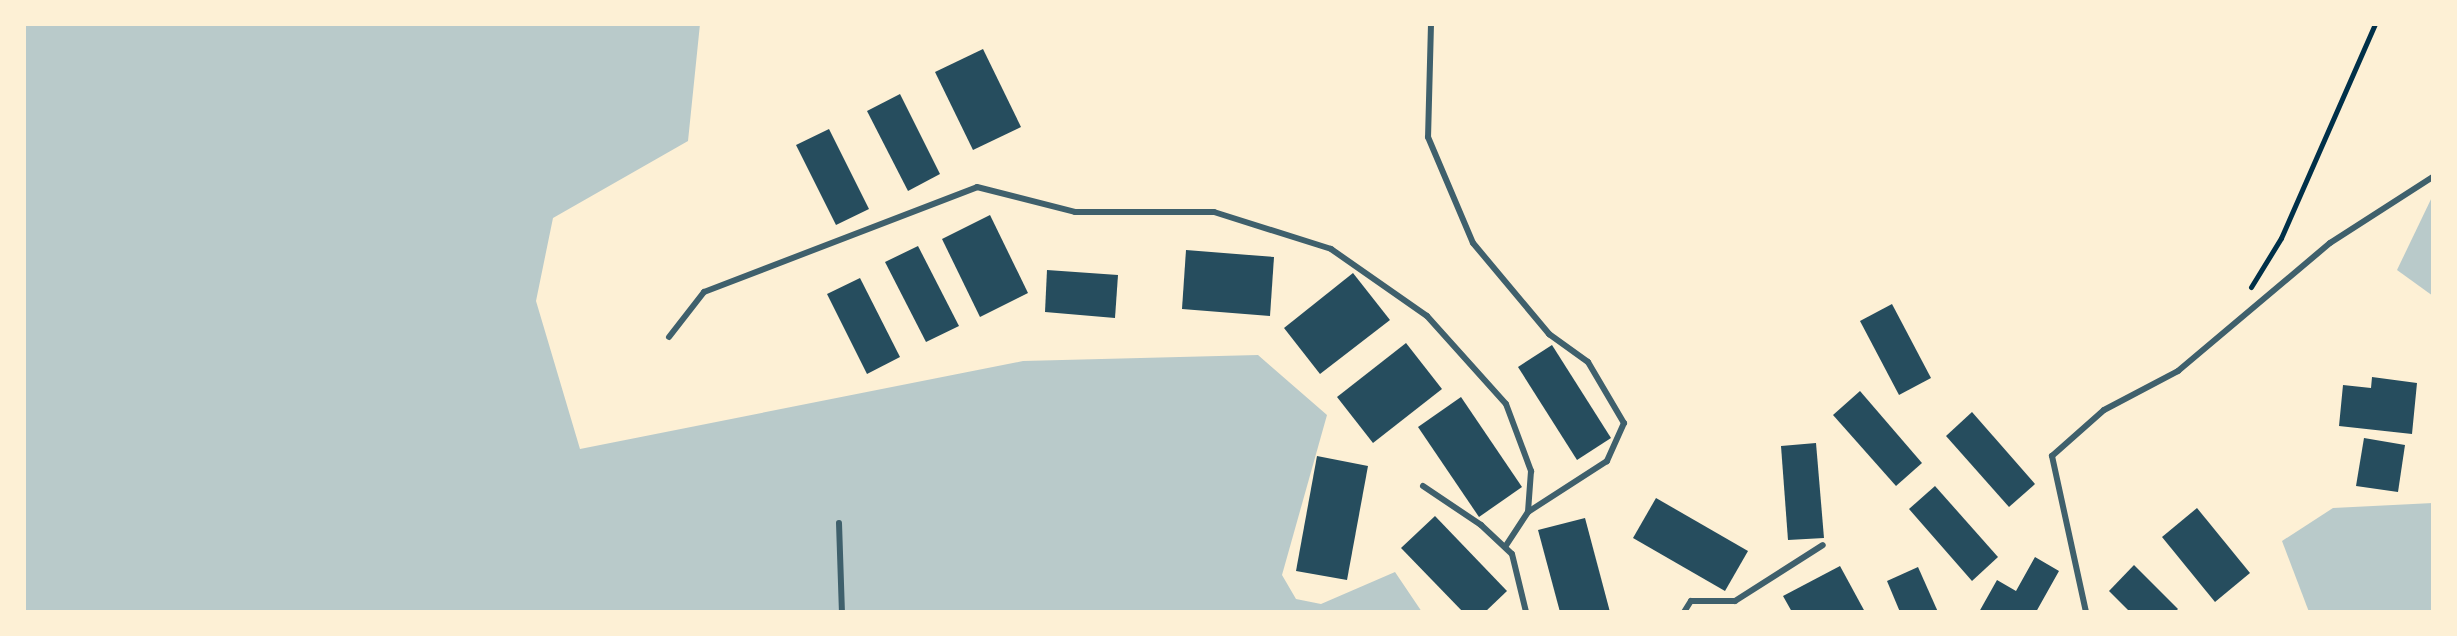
<!DOCTYPE html>
<html>
<head>
<meta charset="utf-8">
<style>
  body { margin:0 }
  #map { position:relative; width:2457px; height:636px; overflow:hidden; background:#fdf0d5; font-family:"Asap Condensed",sans-serif }
  div>[style] { position:absolute }
  .green>* { inset:0; background:#b9caca }
  .building>* { inset:0; background:#264d5e }
  .path>* { height:5px; margin:-2.5px; padding:0 2.5px; transform-origin:2.5px; border-radius:2.5px; background:#003049 }
  .service>* { height:6px; margin:-3px; padding:0 3px; transform-origin:3px; border-radius:3px; background:#3f606c }
  span { translate:-50% -50%; white-space:nowrap; text-align:center; line-height:1.15; -webkit-text-stroke:8px #fdf0d5; paint-order:stroke }
  .frame { position:absolute; inset:0; border:26px solid #fdf0d5; pointer-events:none }
</style>
</head>
<body>
<div id="map">
  <div class="green">
    <i style="clip-path:polygon(24px 24px,700px 24px,688px 141px,553px 218px,536px 301px,580px 449px,1023px 361px,1258px 355px,1327px 415px,1282px 575px,1296px 599px,1321px 604px,1395px 572px,1422px 612px,24px 612px)"></i>
    <i style="clip-path:polygon(2433px 195px,2433px 296px,2397px 270px)"></i>
    <i style="clip-path:polygon(2433px 503px,2433px 612px,2309px 612px,2282px 541px,2333px 508px)"></i>
  </div>
  <div class="building">
    <i style="clip-path:polygon(983px 49px,1021px 127px,973px 150px,935px 72px)"></i>
    <i style="clip-path:polygon(900px 94px,940px 174px,908px 191px,867px 111px)"></i>
    <i style="clip-path:polygon(829px 129px,869px 209px,836px 225px,796px 145px)"></i>
    <i style="clip-path:polygon(990px 215px,1028px 293px,980px 317px,942px 239px)"></i>
    <i style="clip-path:polygon(918px 246px,959px 326px,926px 342px,885px 262px)"></i>
    <i style="clip-path:polygon(1186px 250px,1274px 257px,1270px 316px,1182px 309px)"></i>
    <i style="clip-path:polygon(1047px 270px,1118px 275px,1115px 318px,1045px 312px)"></i>
    <i style="clip-path:polygon(1353px 273px,1390px 320px,1320px 374px,1284px 328px)"></i>
    <i style="clip-path:polygon(860px 278px,900px 357px,867px 374px,827px 294px)"></i>
    <i style="clip-path:polygon(1892px 304px,1931px 378px,1899px 395px,1860px 321px)"></i>
    <i style="clip-path:polygon(1406px 343px,1442px 389px,1373px 443px,1337px 397px)"></i>
    <i style="clip-path:polygon(1552px 345px,1611px 438px,1577px 460px,1518px 367px)"></i>
    <i style="clip-path:polygon(2372px 377px,2417px 383px,2412px 434px,2339px 426px,2343px 385px,2371px 388px)"></i>
    <i style="clip-path:polygon(1860px 391px,1922px 463px,1896px 486px,1833px 415px)"></i>
    <i style="clip-path:polygon(1461px 397px,1522px 487px,1479px 517px,1418px 427px)"></i>
    <i style="clip-path:polygon(1972px 412px,2035px 484px,2009px 507px,1946px 436px)"></i>
    <i style="clip-path:polygon(2364px 438px,2405px 445px,2398px 492px,2356px 486px)"></i>
    <i style="clip-path:polygon(1816px 443px,1824px 538px,1788px 540px,1781px 446px)"></i>
    <i style="clip-path:polygon(1317px 456px,1368px 466px,1347px 580px,1296px 571px)"></i>
    <i style="clip-path:polygon(1935px 486px,1998px 557px,1972px 581px,1909px 509px)"></i>
    <i style="clip-path:polygon(1656px 498px,1748px 551px,1725px 591px,1633px 538px)"></i>
    <i style="clip-path:polygon(2197px 508px,2250px 573px,2215px 602px,2162px 537px)"></i>
    <i style="clip-path:polygon(1435px 516px,1507px 591px,1485px 612px,1463px 612px,1401px 548px)"></i>
    <i style="clip-path:polygon(1585px 518px,1610px 612px,1560px 612px,1538px 530px)"></i>
    <i style="clip-path:polygon(2035px 557px,2059px 571px,2036px 612px,1979px 612px,1997px 580px,2016px 591px)"></i>
    <i style="clip-path:polygon(2134px 565px,2178px 609px,2175px 612px,2130px 612px,2109px 591px)"></i>
    <i style="clip-path:polygon(1840px 566px,1865px 612px,1792px 612px,1783px 596px)"></i>
    <i style="clip-path:polygon(1918px 567px,1938px 612px,1900px 612px,1887px 581px)"></i>
  </div>
  <div class="path">
    <i style="left:2251px;top:287px;width:57px;rotate:-58.5deg"></i>
    <i style="left:2281px;top:238px;width:234px;rotate:-66.3deg"></i>
  </div>
  <div class="service">
    <i style="left:1431px;top:24px;width:113px;rotate:91.5deg"></i>
    <i style="left:1428px;top:137px;width:115px;rotate:67deg"></i>
    <i style="left:1473px;top:243px;width:119px;rotate:50.1deg"></i>
    <i style="left:1549px;top:334px;width:48px;rotate:35.7deg"></i>
    <i style="left:1588px;top:362px;width:71px;rotate:59.5deg"></i>
    <i style="left:1624px;top:423px;width:42px;rotate:114.1deg"></i>
    <i style="left:1607px;top:461px;width:94px;rotate:147.2deg"></i>
    <i style="left:669px;top:337px;width:57px;rotate:-52.1deg"></i>
    <i style="left:704px;top:292px;width:292px;rotate:-21deg"></i>
    <i style="left:977px;top:187px;width:101px;rotate:14.3deg"></i>
    <i style="left:1075px;top:212px;width:139px"></i>
    <i style="left:1214px;top:212px;width:123px;rotate:17.5deg"></i>
    <i style="left:1331px;top:249px;width:117px;rotate:34.9deg"></i>
    <i style="left:1427px;top:316px;width:118px;rotate:48.1deg"></i>
    <i style="left:1506px;top:404px;width:72px;rotate:69.5deg"></i>
    <i style="left:1531px;top:471px;width:41px;rotate:94.2deg"></i>
    <i style="left:1528px;top:512px;width:42px;rotate:123.3deg"></i>
    <i style="left:1423px;top:486px;width:70px;rotate:33.9deg"></i>
    <i style="left:1481px;top:525px;width:42px;rotate:43.1deg"></i>
    <i style="left:1512px;top:554px;width:60px;rotate:76.4deg"></i>
    <i style="left:839px;top:523px;width:89px;rotate:88.1deg"></i>
    <i style="left:1684px;top:612px;width:13px;rotate:-58deg"></i>
    <i style="left:1691px;top:601px;width:44px"></i>
    <i style="left:1735px;top:601px;width:104px;rotate:-32.5deg"></i>
    <i style="left:2086px;top:612px;width:160px;rotate:-102.3deg"></i>
    <i style="left:2052px;top:456px;width:69px;rotate:-41.5deg"></i>
    <i style="left:2104px;top:410px;width:84px;rotate:-27.8deg"></i>
    <i style="left:2178px;top:371px;width:199px;rotate:-40.1deg"></i>
    <i style="left:2330px;top:243px;width:122px;rotate:-32.7deg"></i>
  </div>
  <div class="frame"></div>
</div>
</body>
</html>
